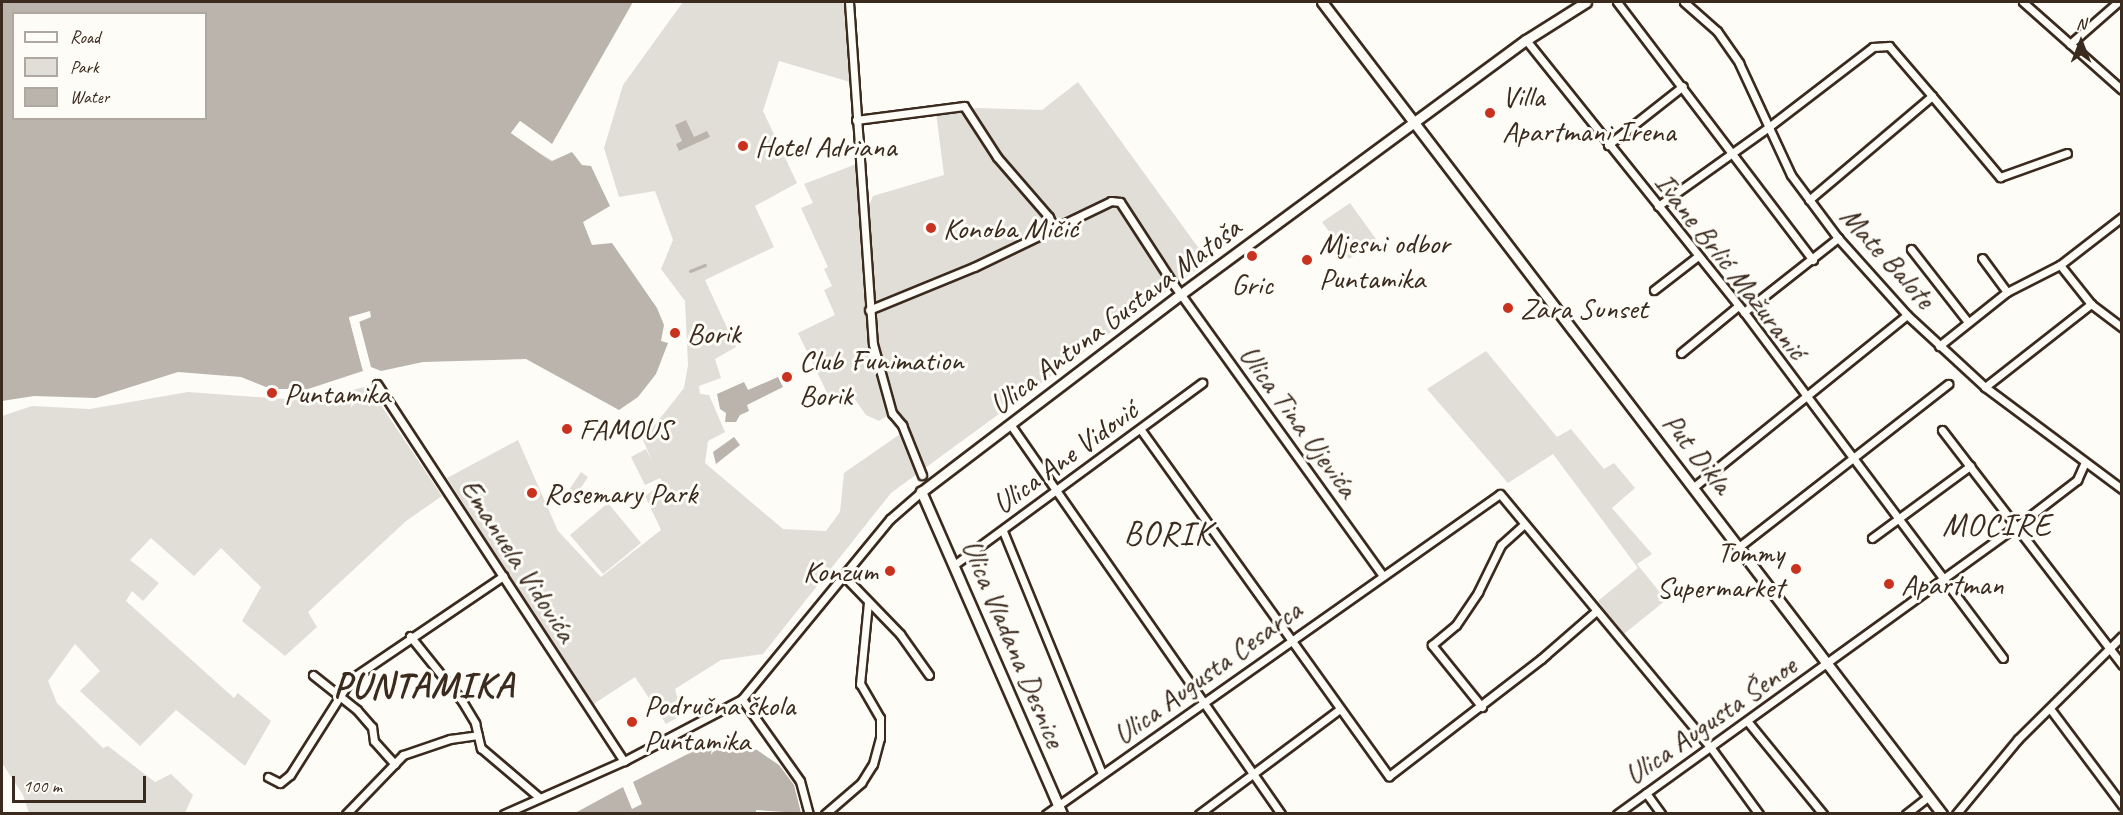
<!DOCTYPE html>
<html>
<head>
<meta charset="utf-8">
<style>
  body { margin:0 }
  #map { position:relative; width:2123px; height:815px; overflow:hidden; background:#fdfcf7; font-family:Caveat,sans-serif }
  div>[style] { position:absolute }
  .green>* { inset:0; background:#e1ded7 }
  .water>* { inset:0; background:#bbb4ad }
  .pier>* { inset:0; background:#fdfcf7 }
  .stream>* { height:3px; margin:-1.5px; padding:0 1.5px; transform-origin:1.5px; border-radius:1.5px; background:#bbb4ad }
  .roads { filter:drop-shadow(2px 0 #3b2a1e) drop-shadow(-2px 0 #3b2a1e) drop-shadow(0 2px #3b2a1e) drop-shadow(0 -2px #3b2a1e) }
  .street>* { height:7px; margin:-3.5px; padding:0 3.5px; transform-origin:3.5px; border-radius:3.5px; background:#fdfcf7 }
  .secondary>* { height:9px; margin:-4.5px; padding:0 4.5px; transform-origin:4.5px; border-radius:4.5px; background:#fdfcf7 }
  .dots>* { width:16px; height:16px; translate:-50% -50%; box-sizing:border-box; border:3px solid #fdfcf7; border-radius:50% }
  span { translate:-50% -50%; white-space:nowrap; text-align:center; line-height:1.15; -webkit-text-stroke:6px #fdfcf7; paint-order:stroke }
  .poi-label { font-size:30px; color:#3b2a1e }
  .left { translate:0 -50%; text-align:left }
  .right { translate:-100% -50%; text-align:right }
  .street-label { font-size:30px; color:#3b2a1e }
  .neighbourhood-label { font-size:32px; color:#3b2a1e; letter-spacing:1.5px }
  .quarter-label { font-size:33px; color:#3b2a1e; letter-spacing:1.5px }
  .district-label { font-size:36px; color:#3b2a1e; font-weight:700; letter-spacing:1.5px }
  .frame { position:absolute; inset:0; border:3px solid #3b2a1e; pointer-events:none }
  .legend { position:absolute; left:12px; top:12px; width:195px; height:108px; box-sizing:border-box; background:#fdfcf7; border:2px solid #afa8a0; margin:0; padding:8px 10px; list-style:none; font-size:18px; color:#3b2a1e }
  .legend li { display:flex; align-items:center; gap:12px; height:30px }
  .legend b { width:30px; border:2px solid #afa8a0 }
  .north { position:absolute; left:2051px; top:12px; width:60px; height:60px; -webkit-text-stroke:4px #fdfcf7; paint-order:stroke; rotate:0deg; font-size:16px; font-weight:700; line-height:24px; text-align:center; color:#3b2a1e }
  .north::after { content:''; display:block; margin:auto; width:21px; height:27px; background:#3b2a1e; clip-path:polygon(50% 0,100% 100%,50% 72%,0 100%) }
  .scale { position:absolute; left:12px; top:776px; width:134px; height:27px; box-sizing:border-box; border:3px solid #3b2a1e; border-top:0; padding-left:8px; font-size:18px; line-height:21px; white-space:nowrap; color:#3b2a1e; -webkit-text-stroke:4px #fdfcf7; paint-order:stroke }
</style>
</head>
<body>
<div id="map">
  <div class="green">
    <i style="clip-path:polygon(683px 2px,853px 2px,850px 82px,779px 61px,763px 111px,797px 183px,755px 206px,774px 247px,705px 280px,736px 347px,715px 359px,721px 378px,699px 386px,700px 394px,709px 395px,725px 432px,708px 441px,705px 463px,783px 529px,826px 531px,840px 512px,844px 473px,903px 432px,892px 413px,879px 421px,866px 415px,849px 391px,832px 403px,798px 333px,835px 315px,824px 290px,832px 286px,824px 269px,828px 267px,801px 208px,813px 203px,804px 184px,859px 163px,870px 203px,873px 196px,944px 175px,936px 113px,977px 108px,1042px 110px,1078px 82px,1208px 261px,891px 493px,763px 654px,721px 660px,675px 689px,682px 715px,666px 724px,635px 677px,589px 707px,496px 565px,501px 562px,447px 478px,518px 440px,558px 531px,601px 577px,661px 530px,645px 496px,663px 483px,660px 478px,645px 485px,631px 457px,646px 449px,653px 463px,643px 440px,684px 388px,688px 365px,685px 301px,661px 269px,673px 240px,655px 191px,619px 197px,604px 148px,623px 85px)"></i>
    <i style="clip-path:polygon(1350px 203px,1376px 239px,1349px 259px,1322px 222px)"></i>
    <i style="clip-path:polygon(1486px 351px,1557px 437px,1571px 429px,1604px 469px,1614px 463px,1635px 488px,1612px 508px,1652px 554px,1637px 564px,1666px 600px,1624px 634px,1598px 601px,1638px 568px,1553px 454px,1508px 483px,1427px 389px)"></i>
    <i style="clip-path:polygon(368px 386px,442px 496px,406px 521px,308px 612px,317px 627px,285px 656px,242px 621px,261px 587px,221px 548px,194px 576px,151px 538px,130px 560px,159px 583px,143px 601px,132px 591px,126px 601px,234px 698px,238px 693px,271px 721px,245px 766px,176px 710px,140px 746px,80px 691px,100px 671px,75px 644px,48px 681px,57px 703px,103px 748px,108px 746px,155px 782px,171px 774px,193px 795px,185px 813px,29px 813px,23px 795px,2px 763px,2px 416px,32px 406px,90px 409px,188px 392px,312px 401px)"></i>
    <i style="clip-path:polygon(581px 472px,588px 477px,571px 503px,563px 499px)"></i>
    <i style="clip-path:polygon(608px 503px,641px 543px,603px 574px,570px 535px)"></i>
  </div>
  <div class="water">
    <i style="clip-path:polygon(evenodd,2px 2px,633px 2px,552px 144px,520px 121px,511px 133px,552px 161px,572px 152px,582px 165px,591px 166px,610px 206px,583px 222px,592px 245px,612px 243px,657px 308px,664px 325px,661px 341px,668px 343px,656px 374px,638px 397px,619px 410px,526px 359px,423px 362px,381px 371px,371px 367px,359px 321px,370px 317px,370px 312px,349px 318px,363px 371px,308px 389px,271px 389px,241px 377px,178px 372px,96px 398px,34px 396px,2px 401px,2px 2px,14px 14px,206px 14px,206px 118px,14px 118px,14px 14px)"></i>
    <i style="clip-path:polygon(686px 120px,694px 137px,707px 131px,710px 137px,679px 151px,676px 144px,682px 141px,675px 125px)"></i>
    <i style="clip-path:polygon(778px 377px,783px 387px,747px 405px,749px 411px,740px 415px,736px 422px,725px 422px,726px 413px,720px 409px,717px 394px,744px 382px,748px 390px)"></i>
    <i style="clip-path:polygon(734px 437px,740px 445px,716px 464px,713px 452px)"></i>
    <i style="clip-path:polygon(713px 741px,757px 750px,779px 765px,794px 785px,801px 813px,756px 810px,756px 814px,575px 813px,623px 787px,632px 809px,642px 804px,633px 782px)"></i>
  </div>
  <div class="pier">
    <i style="clip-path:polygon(520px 121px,552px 144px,520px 125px,515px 132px,552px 162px,511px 133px)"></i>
    <i style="clip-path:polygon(370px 311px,371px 317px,359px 322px,368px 368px,356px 322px,367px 315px,353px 319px,363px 371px,349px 317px)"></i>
  </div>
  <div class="stream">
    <i style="left:690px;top:271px;width:16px;rotate:-22deg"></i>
  </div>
  <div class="roads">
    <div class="street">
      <i style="left:849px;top:2px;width:343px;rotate:86deg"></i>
      <i style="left:873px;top:344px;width:72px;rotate:74.6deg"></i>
      <i style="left:892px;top:413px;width:16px;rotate:50deg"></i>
      <i style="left:902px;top:425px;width:54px;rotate:68.2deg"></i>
      <i style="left:1617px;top:2px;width:324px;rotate:52.8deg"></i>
      <i style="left:1684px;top:2px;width:44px;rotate:41.3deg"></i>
      <i style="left:1717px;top:31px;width:39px;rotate:55deg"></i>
      <i style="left:1739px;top:63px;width:123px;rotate:65.1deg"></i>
      <i style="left:1791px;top:175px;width:79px;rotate:53.3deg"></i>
      <i style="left:1838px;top:238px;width:103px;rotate:48.1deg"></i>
      <i style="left:1907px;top:315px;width:106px;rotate:42.7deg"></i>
      <i style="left:1985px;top:387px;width:171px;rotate:36.7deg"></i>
      <i style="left:2023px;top:2px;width:132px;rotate:41.6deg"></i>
      <i style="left:1526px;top:40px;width:349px;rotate:51.3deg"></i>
      <i style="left:1744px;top:312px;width:432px;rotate:53.2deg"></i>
      <i style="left:2070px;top:44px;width:64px;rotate:-41.2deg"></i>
      <i style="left:1932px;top:96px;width:106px;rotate:50deg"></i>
      <i style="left:2000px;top:177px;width:71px;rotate:-19.7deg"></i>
      <i style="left:856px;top:120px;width:109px;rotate:-7.4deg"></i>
      <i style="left:964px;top:106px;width:61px;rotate:57.1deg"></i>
      <i style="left:997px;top:157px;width:79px;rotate:49.1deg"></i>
      <i style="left:1049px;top:217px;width:13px;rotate:67deg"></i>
      <i style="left:1608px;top:145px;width:95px;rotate:-38.2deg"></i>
      <i style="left:1658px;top:206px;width:138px;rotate:-35.5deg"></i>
      <i style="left:1770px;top:126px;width:130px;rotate:-37.5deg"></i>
      <i style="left:1873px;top:47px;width:16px;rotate:-4deg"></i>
      <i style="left:1889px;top:46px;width:66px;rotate:49.3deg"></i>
      <i style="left:1932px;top:96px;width:161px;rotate:139.8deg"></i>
      <i style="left:1911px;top:249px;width:93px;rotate:52deg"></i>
      <i style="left:1654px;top:290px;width:56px;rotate:-37.7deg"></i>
      <i style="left:2007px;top:292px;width:59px;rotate:-27deg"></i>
      <i style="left:2091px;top:304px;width:50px;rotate:-128.5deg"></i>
      <i style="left:2060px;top:265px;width:78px;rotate:-37.7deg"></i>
      <i style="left:869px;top:310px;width:113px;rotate:-22.3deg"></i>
      <i style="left:974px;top:267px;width:152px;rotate:-25.7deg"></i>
      <i style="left:1111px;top:201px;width:9px;rotate:6deg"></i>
      <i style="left:1120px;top:202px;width:99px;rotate:57deg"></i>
      <i style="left:1174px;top:285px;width:356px;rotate:54.3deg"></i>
      <i style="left:1744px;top:312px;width:120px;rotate:-38.2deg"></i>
      <i style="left:1939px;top:346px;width:87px;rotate:-38.5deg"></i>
      <i style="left:2007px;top:292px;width:42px;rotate:-126.3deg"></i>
      <i style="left:1681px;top:353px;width:74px;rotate:-39.5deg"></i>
      <i style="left:377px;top:384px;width:451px;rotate:56.8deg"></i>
      <i style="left:1985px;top:387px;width:135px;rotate:-38.1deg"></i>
      <i style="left:2091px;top:304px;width:39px;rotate:37deg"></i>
      <i style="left:1010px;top:424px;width:475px;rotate:55.2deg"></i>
      <i style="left:1141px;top:430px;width:426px;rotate:54.4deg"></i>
      <i style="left:1389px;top:776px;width:192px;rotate:-37.6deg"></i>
      <i style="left:1541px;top:659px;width:72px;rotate:-41deg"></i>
      <i style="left:1942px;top:430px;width:296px;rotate:52.5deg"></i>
      <i style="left:1695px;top:486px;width:272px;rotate:-38.9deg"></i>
      <i style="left:1003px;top:531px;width:262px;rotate:67.8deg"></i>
      <i style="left:1872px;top:538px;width:122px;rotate:-36.3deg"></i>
      <i style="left:1740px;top:546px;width:264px;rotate:-37.9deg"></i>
      <i style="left:954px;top:565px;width:308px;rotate:-36.3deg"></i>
      <i style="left:844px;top:576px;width:81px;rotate:46deg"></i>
      <i style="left:900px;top:634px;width:50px;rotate:54.7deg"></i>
      <i style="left:410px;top:636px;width:83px;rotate:51.3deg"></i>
      <i style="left:462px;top:701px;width:26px;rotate:59deg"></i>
      <i style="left:475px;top:723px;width:26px;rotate:77deg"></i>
      <i style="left:481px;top:748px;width:77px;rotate:40.3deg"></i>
      <i style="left:313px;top:675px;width:56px;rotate:38.5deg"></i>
      <i style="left:357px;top:710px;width:23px;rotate:49deg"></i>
      <i style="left:372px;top:727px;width:14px;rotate:82deg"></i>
      <i style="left:374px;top:741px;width:31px;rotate:48deg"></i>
      <i style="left:742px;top:699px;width:100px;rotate:54.7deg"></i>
      <i style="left:800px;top:781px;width:34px;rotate:75deg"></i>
      <i style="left:1482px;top:707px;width:80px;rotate:-128.9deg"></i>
      <i style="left:1432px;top:645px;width:31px;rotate:-40deg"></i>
      <i style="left:1456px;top:625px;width:40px;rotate:-56deg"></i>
      <i style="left:1478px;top:592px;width:52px;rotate:-63.9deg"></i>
      <i style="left:1501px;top:545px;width:31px;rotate:-42deg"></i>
      <i style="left:2051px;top:710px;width:119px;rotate:53.2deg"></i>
      <i style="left:1748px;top:722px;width:119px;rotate:50.8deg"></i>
      <i style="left:268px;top:777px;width:13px;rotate:27deg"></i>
      <i style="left:280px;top:783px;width:13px;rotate:-39deg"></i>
      <i style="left:290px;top:775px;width:114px;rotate:-57.6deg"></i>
      <i style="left:351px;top:679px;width:184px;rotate:-34.1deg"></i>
      <i style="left:1646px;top:793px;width:26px;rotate:54deg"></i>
      <i style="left:346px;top:814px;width:82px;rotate:-46deg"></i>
      <i style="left:403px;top:755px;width:50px;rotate:-18.8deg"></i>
      <i style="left:450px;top:739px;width:28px;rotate:-8deg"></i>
      <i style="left:504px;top:814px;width:133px;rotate:-23.9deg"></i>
      <i style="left:626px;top:760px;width:131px;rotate:-27.7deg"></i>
      <i style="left:742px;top:699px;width:233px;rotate:-50.6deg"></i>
      <i style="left:890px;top:519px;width:41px;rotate:-41.1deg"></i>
      <i style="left:825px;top:814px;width:48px;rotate:-40.7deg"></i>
      <i style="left:861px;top:783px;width:22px;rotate:-58deg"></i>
      <i style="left:873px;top:764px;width:27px;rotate:-75deg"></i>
      <i style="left:880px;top:738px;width:20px;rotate:-90deg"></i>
      <i style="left:880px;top:718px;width:39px;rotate:-120deg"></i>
      <i style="left:860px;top:684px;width:81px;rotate:-84.4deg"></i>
      <i style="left:1046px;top:814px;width:555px;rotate:-35.18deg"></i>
      <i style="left:1500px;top:494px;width:330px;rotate:50.3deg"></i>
      <i style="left:1711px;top:748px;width:82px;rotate:54deg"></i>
      <i style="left:1199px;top:814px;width:176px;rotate:-36.7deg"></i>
      <i style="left:1617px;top:814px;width:493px;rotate:-35.8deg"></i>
      <i style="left:2017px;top:526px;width:76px;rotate:-37.5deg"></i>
      <i style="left:2077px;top:480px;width:17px;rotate:-66deg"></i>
      <i style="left:1906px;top:814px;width:28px;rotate:-38deg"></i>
      <i style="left:1956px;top:814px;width:97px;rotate:-50.4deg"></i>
      <i style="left:2018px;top:739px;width:146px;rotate:-44.7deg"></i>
    </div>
    <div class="secondary">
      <i style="left:1322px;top:2px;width:1022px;rotate:52.64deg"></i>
      <i style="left:1062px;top:814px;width:352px;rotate:-113.6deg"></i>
      <i style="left:921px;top:492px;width:327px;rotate:-37.3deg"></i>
      <i style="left:1181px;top:294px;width:428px;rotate:-36.4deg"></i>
      <i style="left:1526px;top:40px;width:71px;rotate:-32.3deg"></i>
    </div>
  </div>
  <div class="dots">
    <i style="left:1490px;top:113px;background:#c8321e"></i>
    <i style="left:743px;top:146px;background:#c8321e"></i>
    <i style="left:931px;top:228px;background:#c8321e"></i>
    <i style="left:1252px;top:256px;background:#c8321e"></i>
    <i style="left:1307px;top:260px;background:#c8321e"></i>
    <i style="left:1508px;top:308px;background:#c8321e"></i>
    <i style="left:675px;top:333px;background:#c8321e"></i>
    <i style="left:787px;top:377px;background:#c8321e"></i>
    <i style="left:272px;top:393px;background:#c8321e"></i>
    <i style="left:567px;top:429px;background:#c8321e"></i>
    <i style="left:532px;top:493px;background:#c8321e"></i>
    <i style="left:1796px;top:569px;background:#c8321e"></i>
    <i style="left:890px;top:571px;background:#c8321e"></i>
    <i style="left:1889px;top:584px;background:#c8321e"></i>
    <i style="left:632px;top:722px;background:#c8321e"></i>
  </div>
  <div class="poi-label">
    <span class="left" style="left:1502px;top:113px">Villa<br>Apartmani Irena</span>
    <span class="left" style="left:755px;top:146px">Hotel Adriana</span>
    <span class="left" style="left:943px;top:228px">Konoba Mičić</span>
    <span class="left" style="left:1319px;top:260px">Mjesni odbor<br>Puntamika</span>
    <span style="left:1252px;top:284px">Gric</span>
    <span class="left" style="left:1520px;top:308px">Zara Sunset</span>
    <span class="left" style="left:687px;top:333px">Borik</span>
    <span class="left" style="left:799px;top:377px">Club Funimation<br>Borik</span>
    <span class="left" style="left:284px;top:393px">Puntamika</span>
    <span class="left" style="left:579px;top:429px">FAMOUS</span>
    <span class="left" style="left:544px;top:493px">Rosemary Park</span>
    <span class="right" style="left:1784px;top:569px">Tommy<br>Supermarket</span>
    <span class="right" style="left:878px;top:571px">Konzum</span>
    <span class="left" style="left:1901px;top:584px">Apartman</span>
    <span class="left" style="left:644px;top:722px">Područna škola<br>Puntamika</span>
  </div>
  <div class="street-label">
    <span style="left:1888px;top:257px;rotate:48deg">Mate Balote</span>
    <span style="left:1731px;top:266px;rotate:52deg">Ivane Brlić Mažuranić</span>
    <span style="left:1115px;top:316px;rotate:-37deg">Ulica Antuna Gustava Matoša</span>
    <span style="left:1299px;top:421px;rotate:54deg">Ulica Tina Ujevića</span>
    <span style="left:1698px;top:453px;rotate:52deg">Put Dikla</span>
    <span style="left:1065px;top:457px;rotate:-36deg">Ulica Ane Vidović</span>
    <span style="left:519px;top:560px;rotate:57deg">Emanuela Vidovića</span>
    <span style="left:1014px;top:643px;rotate:67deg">Ulica Vladana Desnice</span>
    <span style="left:1207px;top:672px;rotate:-36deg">Ulica Augusta Cesarca</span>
    <span style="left:1710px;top:720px;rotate:-35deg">Ulica Augusta Šenoe</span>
  </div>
  <div class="neighbourhood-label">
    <span style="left:1997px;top:525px">MOCIRE</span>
  </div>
  <div class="quarter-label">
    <span style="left:1168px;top:534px">BORIK</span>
  </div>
  <div class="district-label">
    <span style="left:424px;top:686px">PUNTAMIKA</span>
  </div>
  <div class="frame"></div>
  <ul class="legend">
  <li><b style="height:8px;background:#fdfcf7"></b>Road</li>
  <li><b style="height:16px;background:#e1ded7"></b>Park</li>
  <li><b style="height:16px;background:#bbb4ad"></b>Water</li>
  </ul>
  <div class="north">N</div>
  <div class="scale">100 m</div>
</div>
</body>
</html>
